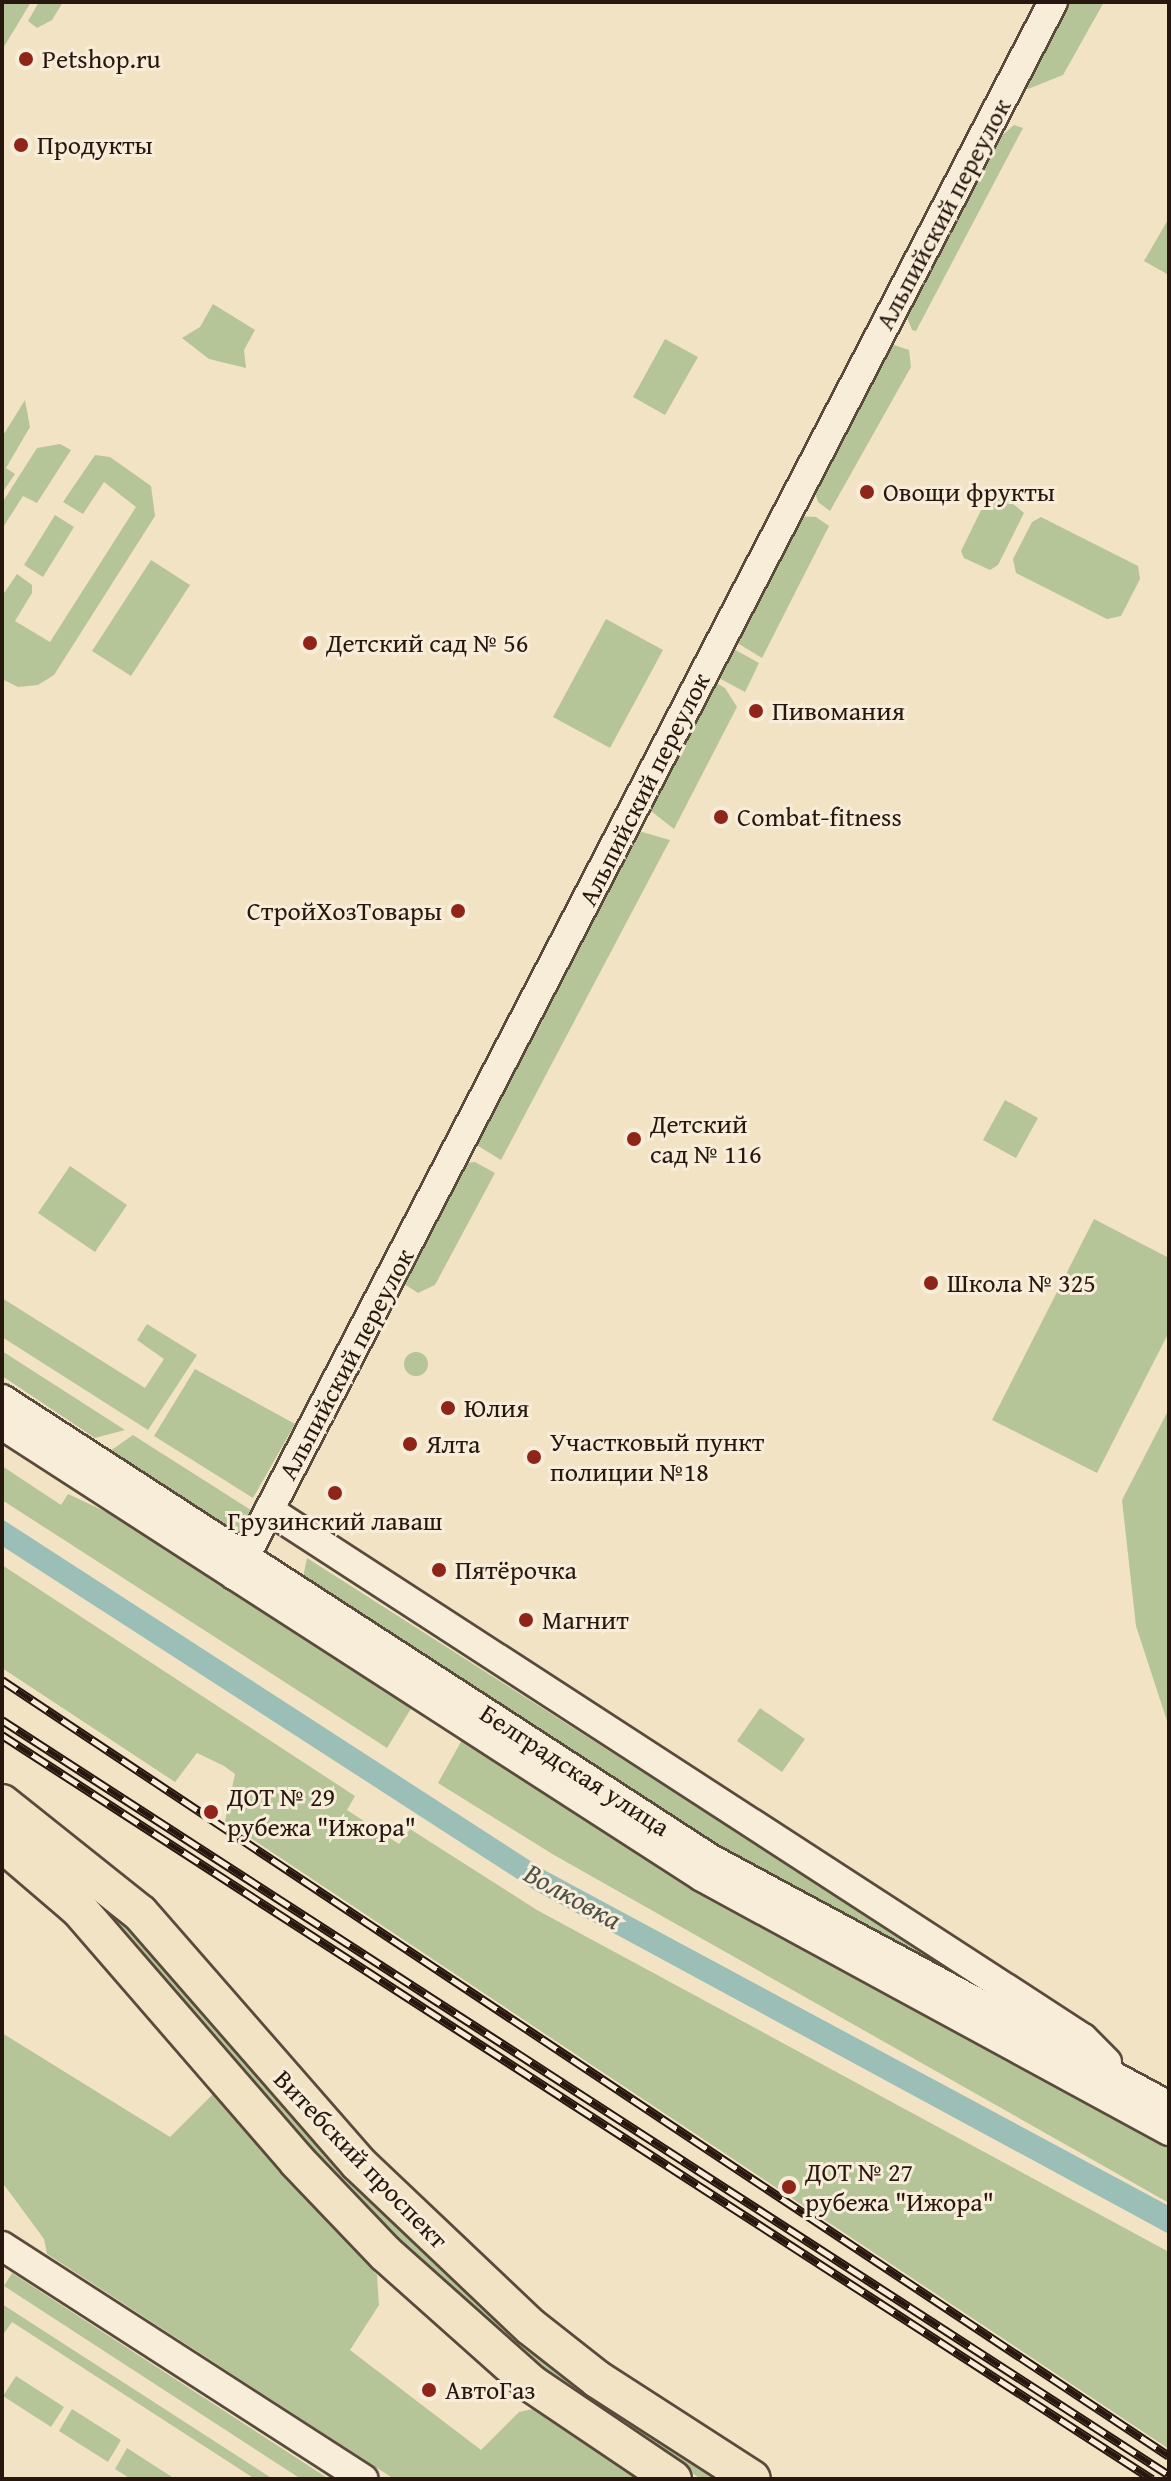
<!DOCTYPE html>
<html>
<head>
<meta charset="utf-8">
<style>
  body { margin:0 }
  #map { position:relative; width:1171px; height:2481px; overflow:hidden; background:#f2e3c5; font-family:"Gentium Book Plus",serif }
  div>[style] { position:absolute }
  .green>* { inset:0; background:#b6c598 }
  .round { border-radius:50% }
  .water>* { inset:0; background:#9bbeb6 }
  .roads { filter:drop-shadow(2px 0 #5a4a3c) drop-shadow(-2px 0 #5a4a3c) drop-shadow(0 2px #5a4a3c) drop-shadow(0 -2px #5a4a3c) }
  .minor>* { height:28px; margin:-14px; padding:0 14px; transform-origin:14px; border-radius:14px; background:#f7edd9 }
  .major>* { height:36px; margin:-18px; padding:0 18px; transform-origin:18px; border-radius:18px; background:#f2e3c5 }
  .rail>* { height:9px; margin-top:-4.5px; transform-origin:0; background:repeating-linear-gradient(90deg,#f7edd9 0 18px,#28170f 0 36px); box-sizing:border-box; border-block:2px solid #28170f }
  .dots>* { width:22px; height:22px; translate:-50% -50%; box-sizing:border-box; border:4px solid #f7edd9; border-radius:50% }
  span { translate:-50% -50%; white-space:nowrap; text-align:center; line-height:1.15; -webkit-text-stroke:6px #f7edd9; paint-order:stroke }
  .poi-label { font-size:26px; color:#28170f }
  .left { translate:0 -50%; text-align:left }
  .right { translate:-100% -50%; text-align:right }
  .street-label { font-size:26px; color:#28170f }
  .water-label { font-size:28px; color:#505149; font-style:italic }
  .frame { position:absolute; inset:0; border:4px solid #28170f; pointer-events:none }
</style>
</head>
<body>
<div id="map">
  <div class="green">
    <i style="clip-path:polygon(2px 2px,31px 2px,2px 50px)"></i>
    <i style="clip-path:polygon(39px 2px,63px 2px,52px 20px,37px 28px,28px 21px)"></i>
    <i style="clip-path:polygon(1067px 2px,1104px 2px,1063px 75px,1028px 89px,1024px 86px)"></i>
    <i style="clip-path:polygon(1014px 125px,1023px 128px,916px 331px,912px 330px,906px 315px,998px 139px)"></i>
    <i style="clip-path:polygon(1169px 218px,1169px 275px,1144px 261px)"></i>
    <i style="clip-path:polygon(213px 304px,255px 330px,244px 350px,246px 368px,209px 359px,182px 338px,200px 327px)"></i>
    <i style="clip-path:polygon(665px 339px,698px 357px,665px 415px,633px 397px)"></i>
    <i style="clip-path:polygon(891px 344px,909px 350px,911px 367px,830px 511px,818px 502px,814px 489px)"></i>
    <i style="clip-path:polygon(25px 400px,30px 427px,6px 468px,15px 474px,2px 493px,2px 437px)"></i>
    <i style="clip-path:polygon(60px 444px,71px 450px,37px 503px,23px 496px,2px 529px,2px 503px,37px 448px)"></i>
    <i style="clip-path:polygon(95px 455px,110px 457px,151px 486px,155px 516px,54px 675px,38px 685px,18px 687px,2px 679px,2px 596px,17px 574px,32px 585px,32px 593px,15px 621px,50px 642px,136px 507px,104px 482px,83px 514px,63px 502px)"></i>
    <i style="clip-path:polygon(988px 496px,1005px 497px,1024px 513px,998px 565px,990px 570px,964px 558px,961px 551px)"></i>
    <i style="clip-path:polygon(55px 515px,74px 527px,43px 577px,24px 565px)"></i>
    <i style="clip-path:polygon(797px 516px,816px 517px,829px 526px,762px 658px,734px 641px)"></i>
    <i style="clip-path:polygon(1041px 517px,1138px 566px,1140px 579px,1121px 616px,1107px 619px,1016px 573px,1013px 559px,1032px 522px)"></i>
    <i style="clip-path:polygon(151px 560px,190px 585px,131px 676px,92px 651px)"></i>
    <i style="clip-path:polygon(606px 619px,663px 650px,610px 748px,553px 717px)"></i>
    <i style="clip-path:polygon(730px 647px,759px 663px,745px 692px,715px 676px)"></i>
    <i style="clip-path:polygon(713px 681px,725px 688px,737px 707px,674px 829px,647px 808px)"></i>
    <i style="clip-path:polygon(635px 830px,670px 840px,501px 1160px,475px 1144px)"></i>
    <i style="clip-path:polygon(1005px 1100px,1038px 1118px,1016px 1158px,983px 1140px)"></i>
    <i style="clip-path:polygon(475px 1162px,495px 1173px,435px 1285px,418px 1293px,401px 1282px,464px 1163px)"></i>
    <i style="clip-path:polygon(70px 1166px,127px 1205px,95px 1252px,38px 1213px)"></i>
    <i style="clip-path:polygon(1094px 1219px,1169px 1258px,1169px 1332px,1097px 1473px,992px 1420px)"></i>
    <i style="clip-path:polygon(2px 1298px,145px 1388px,164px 1359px,137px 1340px,147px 1324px,197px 1355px,148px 1430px,2px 1337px)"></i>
    <i style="clip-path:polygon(2px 1351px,125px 1430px,95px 1438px,2px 1376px)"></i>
    <i class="round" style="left:404px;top:1352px;width:24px;height:24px"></i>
    <i style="clip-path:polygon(195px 1369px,295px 1424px,253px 1498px,154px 1436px)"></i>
    <i style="clip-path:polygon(1169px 1409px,1169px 1727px,1136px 1626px,1122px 1500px)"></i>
    <i style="clip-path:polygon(133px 1435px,254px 1512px,245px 1528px,237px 1533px,110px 1451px)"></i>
    <i style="clip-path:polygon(2px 1466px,61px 1505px,68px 1494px,115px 1516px,412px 1707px,387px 1748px,2px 1500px)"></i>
    <i style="clip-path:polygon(307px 1558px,945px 1965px,946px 1970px,756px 1872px,303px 1577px)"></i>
    <i style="clip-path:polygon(2px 1565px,355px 1796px,347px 1810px,399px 1844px,410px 1829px,537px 1910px,1169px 2252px,1169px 2449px,225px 1821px,235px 1774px,224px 1766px,197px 1753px,175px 1782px,2px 1668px)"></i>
    <i style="clip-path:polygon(760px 1708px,805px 1739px,782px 1772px,737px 1741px)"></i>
    <i style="clip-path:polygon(462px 1740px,715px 1903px,1169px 2145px,1169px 2203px,554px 1855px,438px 1783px)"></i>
    <i style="clip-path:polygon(83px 1887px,121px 1918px,392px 2222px,504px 2324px,720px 2479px,701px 2479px,571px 2393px,496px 2332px,350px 2197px)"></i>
    <i style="clip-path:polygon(2px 2033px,170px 2137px,213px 2094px,377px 2275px,379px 2305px,350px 2350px,481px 2450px,519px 2412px,533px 2409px,643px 2479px,394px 2479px,47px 2254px,44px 2239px,2px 2182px)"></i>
    <i style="clip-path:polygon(12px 2273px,329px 2479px,301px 2479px,4px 2286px)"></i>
    <i style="clip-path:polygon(2px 2304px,273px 2479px,255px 2479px,12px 2322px,2px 2336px)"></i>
    <i style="clip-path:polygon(16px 2376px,64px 2407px,51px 2427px,3px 2396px)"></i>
    <i style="clip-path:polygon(72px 2409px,121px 2440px,108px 2462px,59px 2431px)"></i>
    <i style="clip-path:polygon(127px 2448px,172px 2477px,131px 2479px,115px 2469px)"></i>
  </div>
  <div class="water">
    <i style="clip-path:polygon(2px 1519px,546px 1871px,1169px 2206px,1169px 2234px,536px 1891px,2px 1546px)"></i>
  </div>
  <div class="roads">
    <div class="minor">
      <i style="left:2px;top:1399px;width:845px;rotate:32.98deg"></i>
      <i style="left:711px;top:1859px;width:520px;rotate:28.34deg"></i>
      <i style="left:2px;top:1425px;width:833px;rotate:32.85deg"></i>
      <i style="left:702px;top:1877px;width:532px;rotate:28.54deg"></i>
      <i style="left:269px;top:1510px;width:970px;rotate:32.97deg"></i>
      <i style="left:1083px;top:2038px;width:34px;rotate:45deg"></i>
      <i style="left:235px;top:1576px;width:1774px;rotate:-62.54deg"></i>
      <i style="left:2px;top:2246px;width:430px;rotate:32.8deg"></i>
    </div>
    <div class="major">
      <i style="left:2px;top:1803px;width:176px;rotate:38.6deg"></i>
      <i style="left:140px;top:1913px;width:332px;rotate:48.9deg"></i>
      <i style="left:358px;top:2163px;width:238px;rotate:43.5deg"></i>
      <i style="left:531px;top:2327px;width:84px;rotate:38.2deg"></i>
      <i style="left:597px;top:2379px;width:184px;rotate:32.8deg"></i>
      <i style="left:2px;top:1843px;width:101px;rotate:40.6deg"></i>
      <i style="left:79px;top:1909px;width:333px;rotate:49.1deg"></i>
      <i style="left:297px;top:2161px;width:129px;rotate:46.3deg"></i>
      <i style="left:386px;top:2254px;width:195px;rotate:41.7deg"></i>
      <i style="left:532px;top:2384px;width:170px;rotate:34deg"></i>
    </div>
  </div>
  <div class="rail">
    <i style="left:2px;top:1680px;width:1401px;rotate:33.62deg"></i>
    <i style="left:2px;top:1720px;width:1390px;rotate:32.9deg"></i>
    <i style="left:2px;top:1735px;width:1370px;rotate:32.9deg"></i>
  </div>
  <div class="dots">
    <i style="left:26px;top:59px;background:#8f2418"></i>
    <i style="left:21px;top:145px;background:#8f2418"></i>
    <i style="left:867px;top:492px;background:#8f2418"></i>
    <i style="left:310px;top:643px;background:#8f2418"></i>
    <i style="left:756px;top:711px;background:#8f2418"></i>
    <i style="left:721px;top:817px;background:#8f2418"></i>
    <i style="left:458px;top:911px;background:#8f2418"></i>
    <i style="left:634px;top:1139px;background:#8f2418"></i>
    <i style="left:931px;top:1283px;background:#8f2418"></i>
    <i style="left:448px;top:1408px;background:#8f2418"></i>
    <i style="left:410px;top:1444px;background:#8f2418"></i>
    <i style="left:534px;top:1457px;background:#8f2418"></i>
    <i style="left:335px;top:1493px;background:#8f2418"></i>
    <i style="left:439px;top:1570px;background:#8f2418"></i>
    <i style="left:526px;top:1620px;background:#8f2418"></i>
    <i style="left:211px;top:1812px;background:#8f2418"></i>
    <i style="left:789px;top:2187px;background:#8f2418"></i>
    <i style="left:429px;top:2390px;background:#8f2418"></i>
  </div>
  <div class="poi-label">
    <span class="left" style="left:42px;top:59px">Petshop.ru</span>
    <span class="left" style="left:37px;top:145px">Продукты</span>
    <span class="left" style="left:883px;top:492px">Овощи фрукты</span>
    <span class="left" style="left:326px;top:643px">Детский сад № 56</span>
    <span class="left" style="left:772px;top:711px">Пивомания</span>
    <span class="left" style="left:737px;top:817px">Combat-fitness</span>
    <span class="right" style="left:442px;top:911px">СтройХозТовары</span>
    <span class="left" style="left:650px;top:1139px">Детский<br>сад № 116</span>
    <span class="left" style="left:947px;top:1283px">Школа № 325</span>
    <span class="left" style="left:464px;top:1408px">Юлия</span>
    <span class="left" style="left:550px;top:1457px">Участковый пункт<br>полиции №18</span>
    <span class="left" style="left:426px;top:1444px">Ялта</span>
    <span style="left:335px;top:1521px">Грузинский лаваш</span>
    <span class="left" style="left:455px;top:1570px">Пятёрочка</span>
    <span class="left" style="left:542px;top:1620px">Магнит</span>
    <span class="left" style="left:227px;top:1812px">ДОТ № 29<br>рубежа "Ижора"</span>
    <span class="left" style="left:805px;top:2187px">ДОТ № 27<br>рубежа "Ижора"</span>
    <span class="left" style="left:445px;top:2390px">АвтоГаз</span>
  </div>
  <div class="street-label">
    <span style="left:943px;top:214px;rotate:-62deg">Альпийский переулок</span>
    <span style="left:644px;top:789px;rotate:-63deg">Альпийский переулок</span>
    <span style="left:346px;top:1364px;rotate:-62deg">Альпийский переулок</span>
    <span style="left:575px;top:1770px;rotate:33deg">Белградская улица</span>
    <span style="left:361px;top:2159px;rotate:46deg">Витебский проспект</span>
  </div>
  <div class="water-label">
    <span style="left:573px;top:1896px;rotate:29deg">Волковка</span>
  </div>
  <div class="frame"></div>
</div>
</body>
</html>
